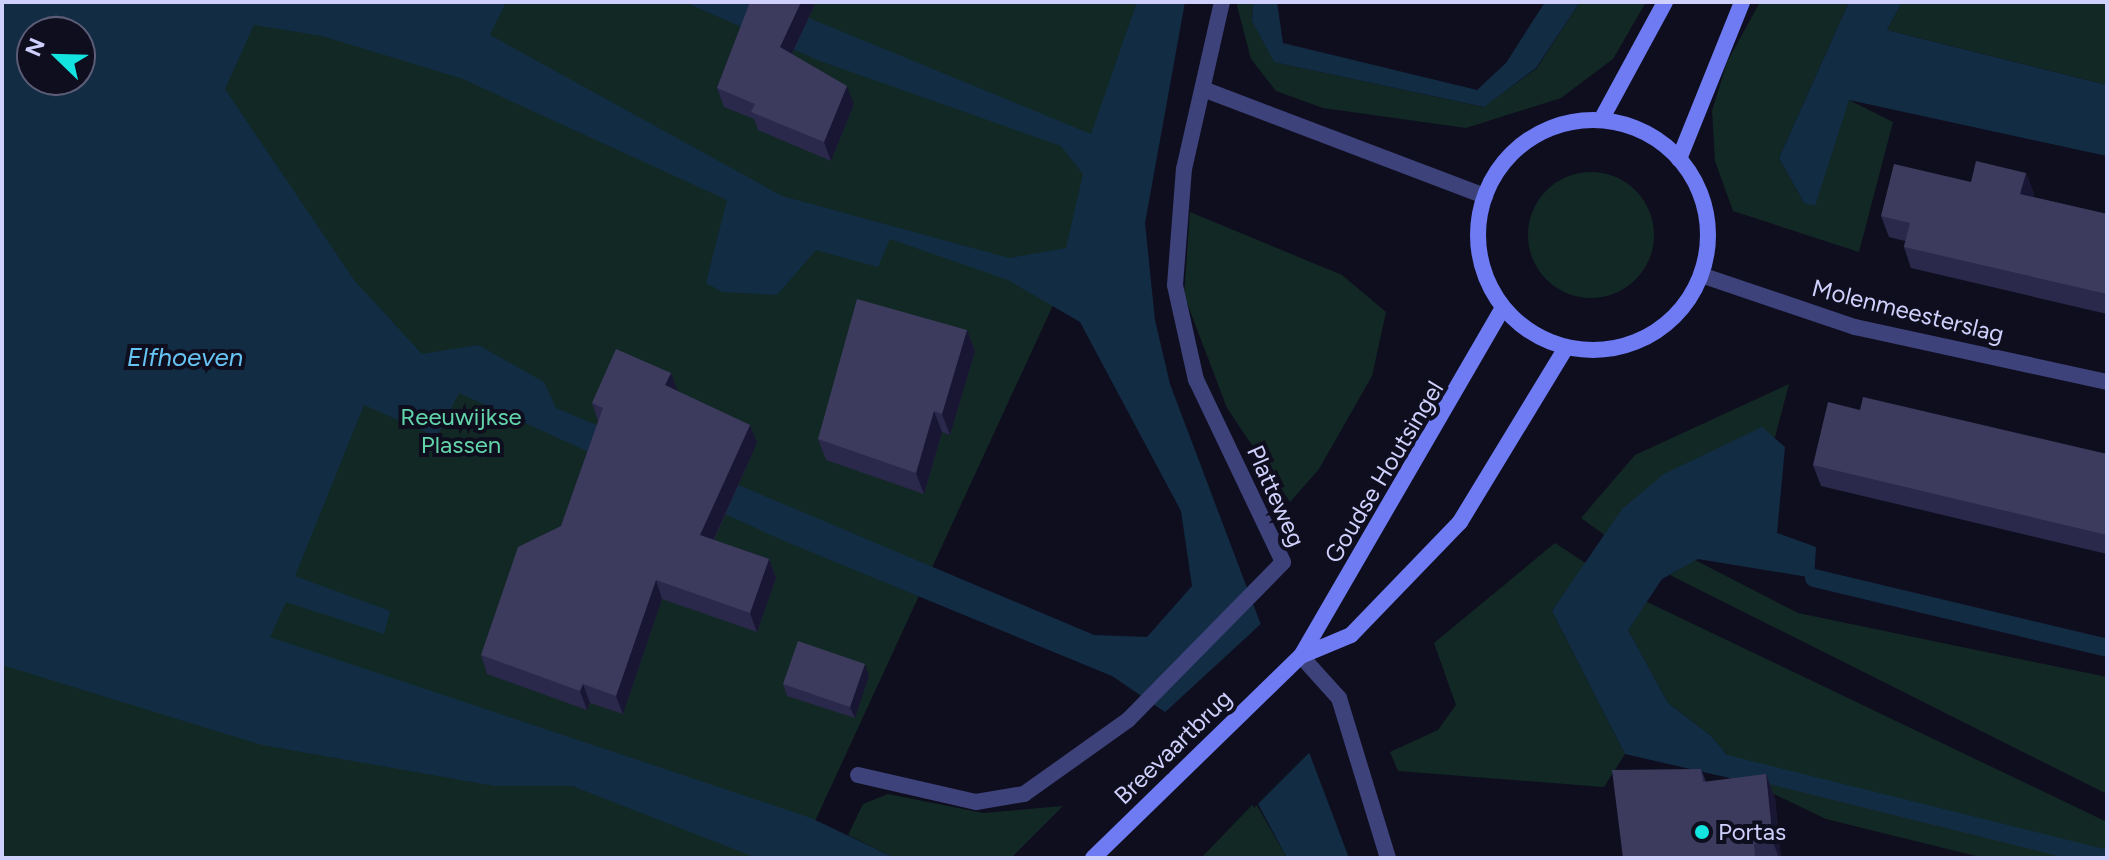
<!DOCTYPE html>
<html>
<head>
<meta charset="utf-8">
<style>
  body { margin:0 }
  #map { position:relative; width:2109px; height:860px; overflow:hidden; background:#0f0e1f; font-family:Figtree,sans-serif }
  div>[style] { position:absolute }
  .green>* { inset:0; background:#122824 }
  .round { border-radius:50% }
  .water>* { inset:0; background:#122c44 }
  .pier>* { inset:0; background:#0f0e1f }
  .stream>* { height:18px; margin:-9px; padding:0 9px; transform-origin:9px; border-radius:9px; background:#122c44 }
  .street>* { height:16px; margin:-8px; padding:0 8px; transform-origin:8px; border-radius:8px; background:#3d427a }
  .secondary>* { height:16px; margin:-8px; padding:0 8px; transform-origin:8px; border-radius:8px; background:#6e7bf3 }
  .secondary>.ring { margin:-8px; padding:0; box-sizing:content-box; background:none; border:16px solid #6e7bf3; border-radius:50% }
  .wall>* { inset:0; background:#2a294b }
  .shaded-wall>* { inset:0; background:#181632 }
  .building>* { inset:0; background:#3c3b5e }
  .dots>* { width:22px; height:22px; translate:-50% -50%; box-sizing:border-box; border:4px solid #0f0e1f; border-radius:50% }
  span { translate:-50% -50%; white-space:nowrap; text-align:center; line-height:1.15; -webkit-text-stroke:8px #0f0e1f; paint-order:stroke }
  .street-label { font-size:24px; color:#cfd0fb }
  .park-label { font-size:24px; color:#62d4aa }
  .poi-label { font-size:24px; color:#cfd0fb }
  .left { translate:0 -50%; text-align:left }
  .water-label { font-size:26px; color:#66c3f2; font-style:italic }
  .frame { position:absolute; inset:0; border:4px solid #cfd0fb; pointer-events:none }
  .north { position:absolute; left:16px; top:16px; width:80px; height:80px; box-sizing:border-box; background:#0f0e1f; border:2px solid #5c5c77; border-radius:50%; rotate:293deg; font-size:22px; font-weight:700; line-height:32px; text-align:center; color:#cfd0fb }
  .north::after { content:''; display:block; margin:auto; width:28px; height:36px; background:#13e4df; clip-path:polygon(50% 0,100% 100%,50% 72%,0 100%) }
</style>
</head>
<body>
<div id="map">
  <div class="green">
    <i style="clip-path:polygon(evenodd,2px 2px,1162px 2px,1120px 160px,798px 858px,2px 858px,2px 2px,32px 32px,80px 32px,80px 80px,32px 80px,32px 32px)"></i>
    <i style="clip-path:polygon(1236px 2px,1253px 2px,1252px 21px,1275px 62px,1483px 107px,1536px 69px,1580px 2px,1646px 2px,1613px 59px,1561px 98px,1466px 128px,1323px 108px,1276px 91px,1251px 59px)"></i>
    <i style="clip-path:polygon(1760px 2px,1849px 2px,1779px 158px,1804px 203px,1849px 100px,1893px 122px,1859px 252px,1733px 211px,1715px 161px,1712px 111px,1727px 62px)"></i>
    <i style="clip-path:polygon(1902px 2px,2107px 2px,2107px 85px,1887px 30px)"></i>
    <i class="round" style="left:1528px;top:172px;width:126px;height:126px"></i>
    <i style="clip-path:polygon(1190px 212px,1342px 275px,1386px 312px,1372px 376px,1319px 469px,1290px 502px,1227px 408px,1184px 295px)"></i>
    <i style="clip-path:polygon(1789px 384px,1774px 441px,1622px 509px,1606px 536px,1581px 518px,1635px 455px)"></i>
    <i style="clip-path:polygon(1555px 543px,1587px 564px,1552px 611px,1625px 754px,1604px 787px,1398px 771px,1390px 752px,1438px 730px,1456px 705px,1434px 643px)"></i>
    <i style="clip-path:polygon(1695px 560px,1798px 613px,2107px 677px,2107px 794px,1670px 575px)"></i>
    <i style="clip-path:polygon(1645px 601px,2107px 822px,2107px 858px,1984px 858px,1826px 819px,1751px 783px,1711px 736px,1668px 703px,1628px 630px)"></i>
    <i style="clip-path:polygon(888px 794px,983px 813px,1063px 806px,1011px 858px,895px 858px,848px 835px,863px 804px)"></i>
    <i style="clip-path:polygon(1255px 802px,1287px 858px,1201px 858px)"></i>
  </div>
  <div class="water">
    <i style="clip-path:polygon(evenodd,2px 2px,506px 2px,490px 35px,782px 196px,1009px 258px,1066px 248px,1083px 174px,1061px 146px,820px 61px,684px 2px,770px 2px,1091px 134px,1137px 2px,1185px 2px,1145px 223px,1155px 320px,1170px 384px,1349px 858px,1287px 858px,1234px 759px,1112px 676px,782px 540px,459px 393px,437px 437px,364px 405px,295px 576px,390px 611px,384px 634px,286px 602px,270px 637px,811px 818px,895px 858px,757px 858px,572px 786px,495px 786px,262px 745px,2px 665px,2px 2px,254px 25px,322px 36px,463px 79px,727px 200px,706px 283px,722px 292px,777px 295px,816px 250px,878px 267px,890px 239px,1008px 280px,1080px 322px,1181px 511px,1192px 586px,1147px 637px,1094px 635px,556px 408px,544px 382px,478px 345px,422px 354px,354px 280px,225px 89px,254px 25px,2px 2px,32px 32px,80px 32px,80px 80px,32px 80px,32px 32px)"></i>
    <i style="clip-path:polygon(1253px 2px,1277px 2px,1283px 43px,1477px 90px,1506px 63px,1545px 2px,1580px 2px,1536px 68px,1484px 107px,1274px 62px,1252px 21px)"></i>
    <i style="clip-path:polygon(1849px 2px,1902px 2px,1887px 30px,2107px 85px,2107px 156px,1849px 100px,1815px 206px,1804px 203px,1779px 158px)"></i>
    <i style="clip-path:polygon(1762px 427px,1785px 447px,1777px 533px,1816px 547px,1814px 578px,1698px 559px,1662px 579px,1628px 630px,1668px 703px,1711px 736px,1751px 783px,1625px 754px,1552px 611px,1622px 509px,1664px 474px)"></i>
  </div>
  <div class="pier">
    <i style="clip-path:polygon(1264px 621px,1315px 747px,1254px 808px,1231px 761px,1162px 715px)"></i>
  </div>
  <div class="stream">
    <i style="left:1814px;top:578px;width:301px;rotate:13.4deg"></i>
    <i style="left:1714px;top:761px;width:401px;rotate:14deg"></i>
  </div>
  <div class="street">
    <i style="left:1203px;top:89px;width:302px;rotate:20.8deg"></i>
    <i style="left:1701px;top:275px;width:163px;rotate:18.7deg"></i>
    <i style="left:1855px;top:327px;width:258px;rotate:12.3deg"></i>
    <i style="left:1301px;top:656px;width:57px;rotate:47.9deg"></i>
    <i style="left:1339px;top:698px;width:167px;rotate:73deg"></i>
    <i style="left:858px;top:775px;width:121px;rotate:12.9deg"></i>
    <i style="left:976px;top:802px;width:49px;rotate:-9.5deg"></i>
    <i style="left:1024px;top:794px;width:128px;rotate:-35.4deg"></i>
    <i style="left:1128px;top:720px;width:221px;rotate:-45.5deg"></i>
    <i style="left:1283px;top:562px;width:202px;rotate:-115.5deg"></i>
    <i style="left:1196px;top:380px;width:97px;rotate:-102.5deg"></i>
    <i style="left:1175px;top:285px;width:116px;rotate:-85.6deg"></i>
    <i style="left:1184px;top:169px;width:171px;rotate:-77.2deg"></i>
  </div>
  <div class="secondary">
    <i class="ring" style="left:1478px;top:120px;width:214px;height:214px"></i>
    <i style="left:1601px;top:120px;width:134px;rotate:-61.5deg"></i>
    <i style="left:1679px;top:159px;width:169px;rotate:-68.1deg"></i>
    <i style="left:1301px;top:656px;width:54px;rotate:-22.8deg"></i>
    <i style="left:1351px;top:635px;width:157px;rotate:-46deg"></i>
    <i style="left:1460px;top:522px;width:204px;rotate:-58.7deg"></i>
    <i style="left:1093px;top:858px;width:290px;rotate:-44.2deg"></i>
    <i style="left:1301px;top:656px;width:402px;rotate:-59.9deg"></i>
  </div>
  <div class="wall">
    <i style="clip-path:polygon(750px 2px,816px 2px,792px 54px,854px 104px,831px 161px,758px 130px,754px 119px,724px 107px,717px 88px)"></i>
    <i style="clip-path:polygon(2026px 173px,2034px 194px,2033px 197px,2107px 214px,2107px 314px,1911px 268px,1904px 247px,1905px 241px,1889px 237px,1881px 216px,1971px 182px)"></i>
    <i style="clip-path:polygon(967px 330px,975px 351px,950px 435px,942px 432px,924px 494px,826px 460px,818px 439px)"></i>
    <i style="clip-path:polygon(671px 373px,677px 391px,750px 425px,757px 443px,714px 540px,769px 559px,776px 578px,757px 632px,662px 599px,623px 714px,590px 703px,587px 710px,487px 674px,481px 655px,561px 526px,598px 421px,592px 403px)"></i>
    <i style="clip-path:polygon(1860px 410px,2107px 454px,2107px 554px,1821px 486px,1813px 465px)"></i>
    <i style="clip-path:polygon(869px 676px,855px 718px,787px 696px,783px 684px)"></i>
    <i style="clip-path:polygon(1701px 769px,1706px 782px,1766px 774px,1775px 799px,1781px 858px,1623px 858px)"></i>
  </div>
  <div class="shaded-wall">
    <i style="clip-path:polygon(801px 2px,816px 2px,786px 66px,780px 47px)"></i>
    <i style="clip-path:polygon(847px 86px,854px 104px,831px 161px,824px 142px)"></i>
    <i style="clip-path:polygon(2026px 173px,2034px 194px,2028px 215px,2020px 194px)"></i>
    <i style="clip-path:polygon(967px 330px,975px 351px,950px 435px,942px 414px)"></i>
    <i style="clip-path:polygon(671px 373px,678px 392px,665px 385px)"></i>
    <i style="clip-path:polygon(934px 411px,942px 432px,924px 494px,916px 473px)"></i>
    <i style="clip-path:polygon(750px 425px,757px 443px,707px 554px,700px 535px)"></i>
    <i style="clip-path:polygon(769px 559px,776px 578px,757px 632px,750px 613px)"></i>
    <i style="clip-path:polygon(656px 580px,662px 599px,623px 714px,616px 696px)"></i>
    <i style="clip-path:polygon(865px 664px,869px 676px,855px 718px,850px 707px)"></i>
    <i style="clip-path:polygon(583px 684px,590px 703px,587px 710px,580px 691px)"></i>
    <i style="clip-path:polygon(1766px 774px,1775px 799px,1781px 858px,1779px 858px,1773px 842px)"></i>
  </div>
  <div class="building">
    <i style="clip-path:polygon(750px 2px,801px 2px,780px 47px,847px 86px,824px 142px,751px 112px,755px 104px,717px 88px)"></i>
    <i style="clip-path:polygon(1976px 161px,2026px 173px,2020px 194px,2107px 214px,2107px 294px,1904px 247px,1910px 223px,1881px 216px,1894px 164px,1971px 182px)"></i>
    <i style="clip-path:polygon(857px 299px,967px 330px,942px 414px,934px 411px,916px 473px,818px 439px)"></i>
    <i style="clip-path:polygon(616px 349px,671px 373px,665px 385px,750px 425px,700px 535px,769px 559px,750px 613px,656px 580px,616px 696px,583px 684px,580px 691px,481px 655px,518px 547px,561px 526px,603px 408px,592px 403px)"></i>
    <i style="clip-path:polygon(1863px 397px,2107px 454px,2107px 535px,1813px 465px,1828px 402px,1860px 410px)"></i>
    <i style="clip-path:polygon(798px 641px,865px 664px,850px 707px,783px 684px)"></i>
    <i style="clip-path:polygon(1701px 769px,1703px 782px,1766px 774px,1773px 842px,1754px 844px,1755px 858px,1623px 858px,1612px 770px)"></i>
  </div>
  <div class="dots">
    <i style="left:1702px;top:832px;background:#13e4df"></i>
  </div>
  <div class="street-label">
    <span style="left:1908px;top:311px;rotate:14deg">Molenmeesterslag</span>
    <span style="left:1384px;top:472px;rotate:-59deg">Goudse Houtsingel</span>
    <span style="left:1276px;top:496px;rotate:66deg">Platteweg</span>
    <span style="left:1173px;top:747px;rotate:-44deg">Breevaartbrug</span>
  </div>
  <div class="park-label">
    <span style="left:461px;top:431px">Reeuwijkse<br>Plassen</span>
  </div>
  <div class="poi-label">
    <span class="left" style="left:1718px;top:832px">Portas</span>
  </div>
  <div class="water-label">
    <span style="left:185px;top:358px">Elfhoeven</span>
  </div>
  <div class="frame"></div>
  <div class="north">N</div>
</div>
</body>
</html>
